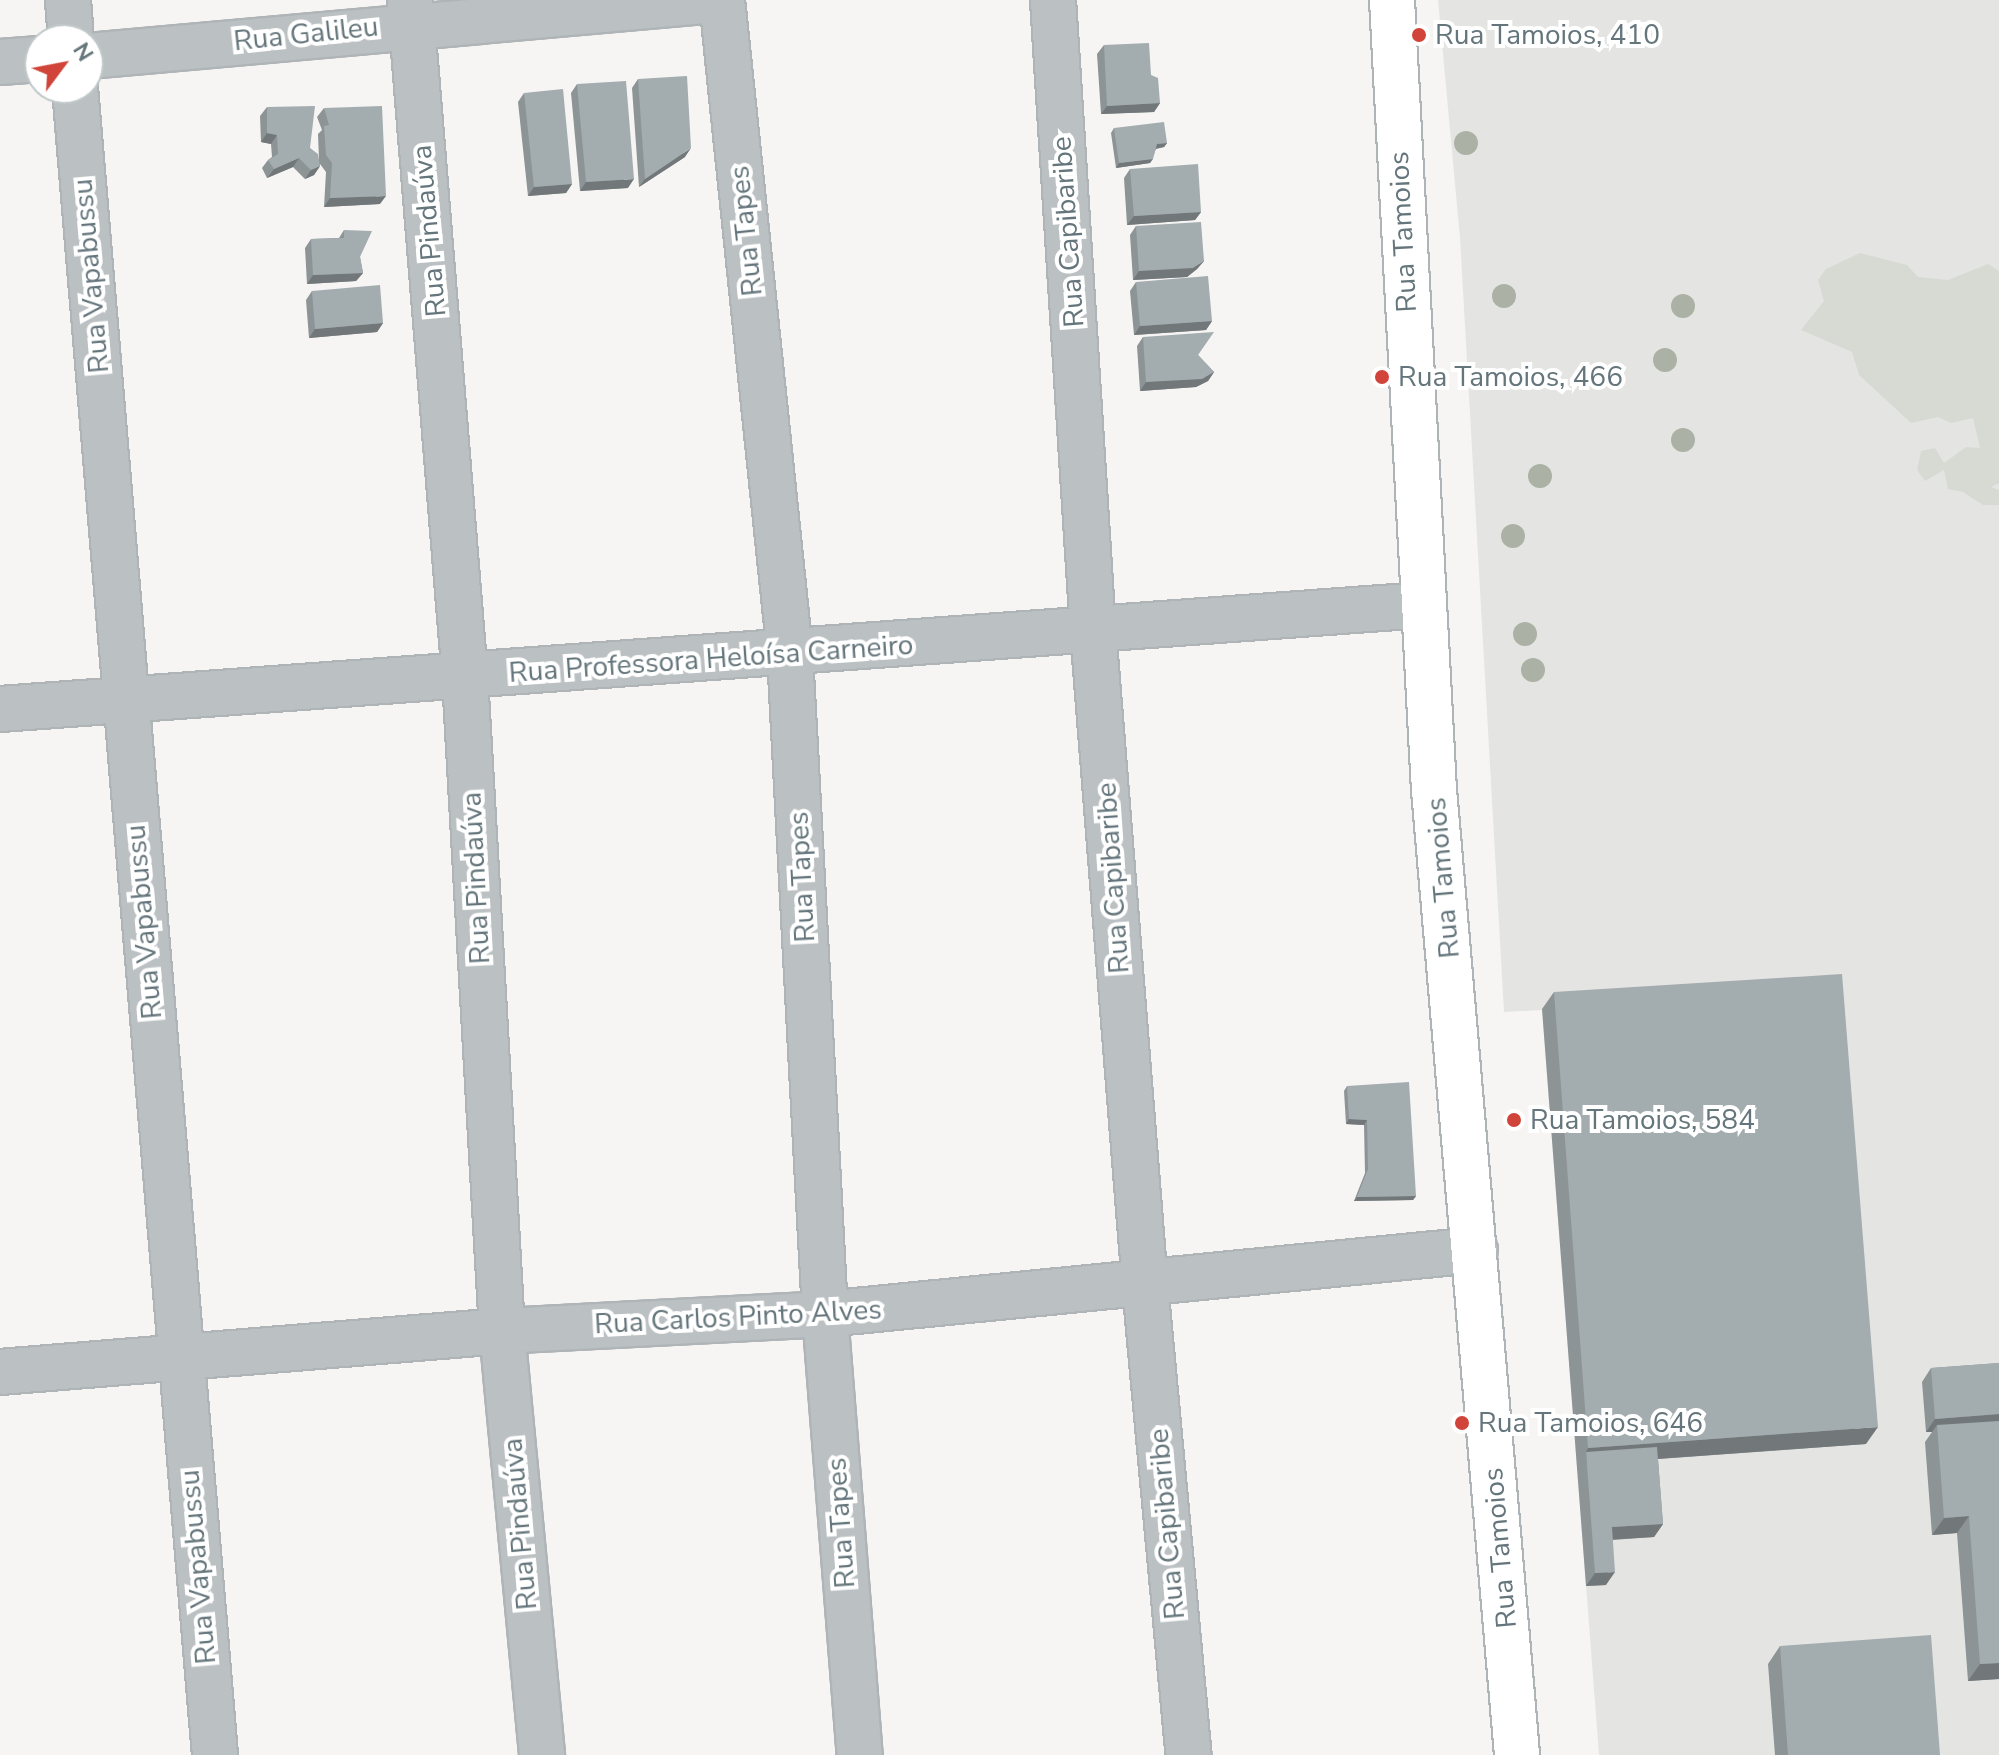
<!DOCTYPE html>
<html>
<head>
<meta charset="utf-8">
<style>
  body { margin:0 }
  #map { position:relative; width:1999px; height:1755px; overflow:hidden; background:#f6f5f3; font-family:"Nunito Sans",sans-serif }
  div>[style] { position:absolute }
  .built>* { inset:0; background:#e4e5e3 }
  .green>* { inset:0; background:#d7dad3 }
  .roads { filter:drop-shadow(2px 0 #afb4b7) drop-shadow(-2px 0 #afb4b7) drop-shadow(0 2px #afb4b7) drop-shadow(0 -2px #afb4b7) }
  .minor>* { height:44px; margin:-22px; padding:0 22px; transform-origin:22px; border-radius:22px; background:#bbc0c2 }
  .major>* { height:44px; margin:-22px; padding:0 22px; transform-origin:22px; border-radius:22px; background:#fff }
  .trees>* { width:24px; height:24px; margin:-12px; border-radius:50%; background:#abb1a5 }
  .wall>* { inset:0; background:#8c9496 }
  .shaded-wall>* { inset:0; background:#72787a }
  .building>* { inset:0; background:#a3acaf }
  .dots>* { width:22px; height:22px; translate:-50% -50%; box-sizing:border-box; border:4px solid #fff; border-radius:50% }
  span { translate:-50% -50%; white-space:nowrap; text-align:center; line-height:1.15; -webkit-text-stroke:8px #fff; paint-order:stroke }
  .street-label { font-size:28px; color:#64757b }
  .poi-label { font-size:28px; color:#64757b }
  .left { translate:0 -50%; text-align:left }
  .north { position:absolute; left:24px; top:24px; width:80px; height:80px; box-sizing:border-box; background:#fff; border:2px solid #c1c8ca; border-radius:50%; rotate:58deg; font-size:22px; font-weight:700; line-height:32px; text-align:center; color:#64757b }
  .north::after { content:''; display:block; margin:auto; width:28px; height:36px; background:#d04439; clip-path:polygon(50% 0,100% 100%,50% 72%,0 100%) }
</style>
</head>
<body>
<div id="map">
  <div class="built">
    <i style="clip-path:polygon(1438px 0,1999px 0,1999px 1755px,1599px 1755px,1542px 1010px,1504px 1012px,1460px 238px)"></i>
  </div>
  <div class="green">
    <i style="clip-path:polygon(1860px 253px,1907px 265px,1918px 277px,1948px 280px,1988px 264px,1999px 271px,1999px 483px,1991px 487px,1999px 490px,1999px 505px,1983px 505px,1963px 492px,1948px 489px,1944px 470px,1925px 481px,1917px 470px,1921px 451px,1935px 448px,1944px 463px,1966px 447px,1980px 448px,1973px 418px,1951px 423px,1938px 417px,1911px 423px,1859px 375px,1852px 352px,1801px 330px,1824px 301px,1818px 280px,1826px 269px)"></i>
  </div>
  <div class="roads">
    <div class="minor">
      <i style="left:68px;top:0;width:40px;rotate:85.7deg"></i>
      <i style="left:410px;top:0;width:679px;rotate:85.36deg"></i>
      <i style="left:465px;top:677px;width:655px;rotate:86.76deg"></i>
      <i style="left:502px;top:1331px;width:426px;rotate:84.6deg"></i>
      <i style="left:722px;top:0;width:658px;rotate:84.06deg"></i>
      <i style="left:790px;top:654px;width:661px;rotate:86.96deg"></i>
      <i style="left:825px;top:1314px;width:442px;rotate:85.5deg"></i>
      <i style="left:1053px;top:0;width:631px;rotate:86.37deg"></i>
      <i style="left:1093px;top:630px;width:657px;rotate:85.46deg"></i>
      <i style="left:1145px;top:1285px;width:472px;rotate:84.7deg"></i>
      <i style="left:88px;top:56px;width:630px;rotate:-5.1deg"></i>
      <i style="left:0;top:62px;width:40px;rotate:-4.3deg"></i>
      <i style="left:75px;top:88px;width:1673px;rotate:85.2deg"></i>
      <i style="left:0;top:709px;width:1426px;rotate:-4.18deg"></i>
      <i style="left:0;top:1372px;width:504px;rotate:-4.67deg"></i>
      <i style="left:502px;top:1331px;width:323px;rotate:-3deg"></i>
      <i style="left:825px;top:1314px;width:653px;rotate:-5.62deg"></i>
    </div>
    <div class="major">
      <i style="left:1392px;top:0;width:791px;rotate:86.96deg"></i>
      <i style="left:1434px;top:790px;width:969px;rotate:85.08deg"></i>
    </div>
  </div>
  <div class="trees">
    <i style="left:1466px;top:143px"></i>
    <i style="left:1504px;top:296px"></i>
    <i style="left:1683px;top:306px"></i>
    <i style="left:1665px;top:360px"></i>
    <i style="left:1683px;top:440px"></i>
    <i style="left:1540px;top:476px"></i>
    <i style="left:1513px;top:536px"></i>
    <i style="left:1525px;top:634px"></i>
    <i style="left:1533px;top:670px"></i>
  </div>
  <div class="wall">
    <i style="clip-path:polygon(1104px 45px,1151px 75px,1160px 103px,1154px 112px,1101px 114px,1097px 54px)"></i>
    <i style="clip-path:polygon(638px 79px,685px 157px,639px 187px,632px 88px)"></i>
    <i style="clip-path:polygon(577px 84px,628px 188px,580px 191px,571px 93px)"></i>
    <i style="clip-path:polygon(524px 93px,572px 184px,566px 193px,528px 196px,518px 102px)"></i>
    <i style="clip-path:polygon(267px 107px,310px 148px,319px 160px,318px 134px,322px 130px,317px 117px,324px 108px,380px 204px,324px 207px,326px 172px,320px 164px,320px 166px,314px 175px,305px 179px,293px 167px,267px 178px,262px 168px,268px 160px,272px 157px,271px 144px,261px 142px,260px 116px)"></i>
    <i style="clip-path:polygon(1114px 128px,1167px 143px,1164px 147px,1156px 149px,1150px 163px,1116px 168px,1111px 133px)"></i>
    <i style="clip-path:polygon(1130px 169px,1201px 212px,1195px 220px,1127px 225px,1124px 178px)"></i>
    <i style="clip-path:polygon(1136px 226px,1204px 261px,1197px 269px,1187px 277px,1133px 280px,1130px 235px)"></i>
    <i style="clip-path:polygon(344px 230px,360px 257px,363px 273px,356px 281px,307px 284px,305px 248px,311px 239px,339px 238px)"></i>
    <i style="clip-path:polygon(1136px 282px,1212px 321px,1206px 330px,1134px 335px,1130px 291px)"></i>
    <i style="clip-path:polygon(312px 291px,383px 323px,377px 332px,309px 338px,306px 300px)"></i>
    <i style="clip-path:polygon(1143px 337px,1198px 355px,1214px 372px,1208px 381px,1196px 387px,1140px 391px,1137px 346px)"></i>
    <i style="clip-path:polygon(1554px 992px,1866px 1444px,1658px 1459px,1663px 1524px,1654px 1537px,1613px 1540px,1606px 1585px,1586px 1586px,1542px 1009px)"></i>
    <i style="clip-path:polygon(1347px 1086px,1416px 1196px,1413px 1200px,1354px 1201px,1365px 1173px,1364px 1125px,1346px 1124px,1344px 1091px)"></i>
    <i style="clip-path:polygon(1999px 1363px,1999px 1679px,1968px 1681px,1957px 1533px,1932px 1535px,1925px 1442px,1932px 1432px,1926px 1432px,1922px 1382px,1931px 1368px)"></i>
    <i style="clip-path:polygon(1780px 1646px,1940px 1755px,1775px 1755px,1768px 1664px)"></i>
  </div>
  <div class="shaded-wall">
    <i style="clip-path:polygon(1160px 103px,1154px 112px,1101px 114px,1107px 106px)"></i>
    <i style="clip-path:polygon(267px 133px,277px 135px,271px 144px,261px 142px)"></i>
    <i style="clip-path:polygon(1167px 143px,1164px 147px,1154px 149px,1157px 144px)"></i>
    <i style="clip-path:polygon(691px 148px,685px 157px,639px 187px,645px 179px)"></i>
    <i style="clip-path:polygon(299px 158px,293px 167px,267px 178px,274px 169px)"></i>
    <i style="clip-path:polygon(1153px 159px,1150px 163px,1116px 168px,1119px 163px)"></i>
    <i style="clip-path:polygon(320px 166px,314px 175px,305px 179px,311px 170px)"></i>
    <i style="clip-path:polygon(634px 179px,628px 188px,580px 191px,586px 182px)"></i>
    <i style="clip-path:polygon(572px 184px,566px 193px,528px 196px,534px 187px)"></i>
    <i style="clip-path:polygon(386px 196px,380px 204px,324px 207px,330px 198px)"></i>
    <i style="clip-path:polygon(1201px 212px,1195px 220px,1127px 225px,1134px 216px)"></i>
    <i style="clip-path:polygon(1204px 261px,1197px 269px,1187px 277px,1133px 280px,1139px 271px)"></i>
    <i style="clip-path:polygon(363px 273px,356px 281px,307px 284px,313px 275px)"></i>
    <i style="clip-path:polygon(1212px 321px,1206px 330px,1134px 335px,1140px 326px)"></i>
    <i style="clip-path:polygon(383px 323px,377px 332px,309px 338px,315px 329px)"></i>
    <i style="clip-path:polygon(1214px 372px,1208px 381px,1196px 387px,1140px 391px,1146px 382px)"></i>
    <i style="clip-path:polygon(1349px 1119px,1367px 1120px,1364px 1125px,1346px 1124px)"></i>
    <i style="clip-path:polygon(1416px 1196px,1413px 1200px,1354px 1201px,1357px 1197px)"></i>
    <i style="clip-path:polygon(1999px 1414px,1999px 1427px,1937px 1425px,1932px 1432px,1926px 1432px,1935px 1419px)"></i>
    <i style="clip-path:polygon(1878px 1427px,1866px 1444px,1587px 1464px,1586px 1452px,1588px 1448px)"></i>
    <i style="clip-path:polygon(1969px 1516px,1957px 1533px,1932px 1535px,1944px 1518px)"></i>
    <i style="clip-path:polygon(1663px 1524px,1654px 1537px,1603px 1540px,1612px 1527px)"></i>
    <i style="clip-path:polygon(1615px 1572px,1606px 1585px,1586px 1586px,1595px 1573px)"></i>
    <i style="clip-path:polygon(1999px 1663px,1999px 1679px,1968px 1681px,1980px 1664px)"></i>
  </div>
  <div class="building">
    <i style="clip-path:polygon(1149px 43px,1151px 75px,1158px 78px,1160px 103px,1107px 106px,1104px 45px)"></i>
    <i style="clip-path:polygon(687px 76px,691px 148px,645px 179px,638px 79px)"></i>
    <i style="clip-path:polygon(626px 81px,634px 179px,586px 182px,577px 84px)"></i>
    <i style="clip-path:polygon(563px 89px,572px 184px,534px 187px,524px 93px)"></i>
    <i style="clip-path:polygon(315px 106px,310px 148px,318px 154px,320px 166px,311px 170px,299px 158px,274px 169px,268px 160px,278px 154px,277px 135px,267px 133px,267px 107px)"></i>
    <i style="clip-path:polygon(382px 106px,386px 196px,330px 198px,332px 163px,326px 155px,324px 126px,329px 125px,324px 108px)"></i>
    <i style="clip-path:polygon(1164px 122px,1167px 143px,1157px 144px,1153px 159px,1119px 163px,1114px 128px)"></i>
    <i style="clip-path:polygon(1198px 164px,1201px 212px,1134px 216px,1130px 169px)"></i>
    <i style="clip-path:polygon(1201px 222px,1204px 261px,1193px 268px,1139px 271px,1136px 226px)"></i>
    <i style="clip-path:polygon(344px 230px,372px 231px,360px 257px,363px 273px,313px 275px,311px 239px,344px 238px)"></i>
    <i style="clip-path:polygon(1208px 276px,1212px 321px,1140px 326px,1136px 282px)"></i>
    <i style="clip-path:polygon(380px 285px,383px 323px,315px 329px,312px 291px)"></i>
    <i style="clip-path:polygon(1214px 332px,1198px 355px,1214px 372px,1202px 379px,1146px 382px,1143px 337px)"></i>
    <i style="clip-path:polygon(1842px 974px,1878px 1427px,1588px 1448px,1554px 992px)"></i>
    <i style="clip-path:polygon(1409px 1082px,1416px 1196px,1357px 1197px,1368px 1169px,1367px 1120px,1349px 1119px,1347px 1086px)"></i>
    <i style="clip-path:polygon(1999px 1363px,1999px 1414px,1935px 1419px,1931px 1368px)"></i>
    <i style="clip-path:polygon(1999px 1421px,1999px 1663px,1980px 1664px,1969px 1516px,1944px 1518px,1937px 1425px)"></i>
    <i style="clip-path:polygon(1657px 1447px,1663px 1524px,1612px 1527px,1615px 1572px,1595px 1573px,1586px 1452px)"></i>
    <i style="clip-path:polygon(1931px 1635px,1940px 1755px,1788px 1755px,1780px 1646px)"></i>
  </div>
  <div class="dots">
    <i style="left:1419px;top:35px;background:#d04439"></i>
    <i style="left:1382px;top:377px;background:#d04439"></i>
    <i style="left:1514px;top:1120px;background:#d04439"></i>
    <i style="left:1462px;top:1423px;background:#d04439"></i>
  </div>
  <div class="street-label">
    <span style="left:306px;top:34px;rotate:-6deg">Rua Galileu</span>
    <span style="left:429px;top:231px;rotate:-95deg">Rua Pindaúva</span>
    <span style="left:746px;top:231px;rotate:-96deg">Rua Tapes</span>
    <span style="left:1068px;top:232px;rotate:-94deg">Rua Capibaribe</span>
    <span style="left:1403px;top:232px;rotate:-93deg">Rua Tamoios</span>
    <span style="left:91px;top:276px;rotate:-95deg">Rua Vapabussu</span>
    <span style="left:711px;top:659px;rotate:-4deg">Rua Professora Heloísa Carneiro</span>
    <span style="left:802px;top:877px;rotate:-93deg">Rua Tapes</span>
    <span style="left:476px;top:878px;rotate:-93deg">Rua Pindaúva</span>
    <span style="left:1113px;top:878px;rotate:-94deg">Rua Capibaribe</span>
    <span style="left:1443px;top:878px;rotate:-95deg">Rua Tamoios</span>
    <span style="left:144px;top:922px;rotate:-95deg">Rua Vapabussu</span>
    <span style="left:738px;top:1317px;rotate:-3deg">Rua Carlos Pinto Alves</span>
    <span style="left:841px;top:1523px;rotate:-94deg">Rua Tapes</span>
    <span style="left:520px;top:1524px;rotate:-95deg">Rua Pindaúva</span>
    <span style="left:1167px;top:1524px;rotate:-95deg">Rua Capibaribe</span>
    <span style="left:1500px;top:1548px;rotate:-95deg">Rua Tamoios</span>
    <span style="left:198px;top:1567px;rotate:-95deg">Rua Vapabussu</span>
  </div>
  <div class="poi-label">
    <span class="left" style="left:1435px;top:35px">Rua Tamoios, 410</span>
    <span class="left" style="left:1398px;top:377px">Rua Tamoios, 466</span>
    <span class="left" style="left:1530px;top:1120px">Rua Tamoios, 584</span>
    <span class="left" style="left:1478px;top:1423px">Rua Tamoios, 646</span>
  </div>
  <div class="north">N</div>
</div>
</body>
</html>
